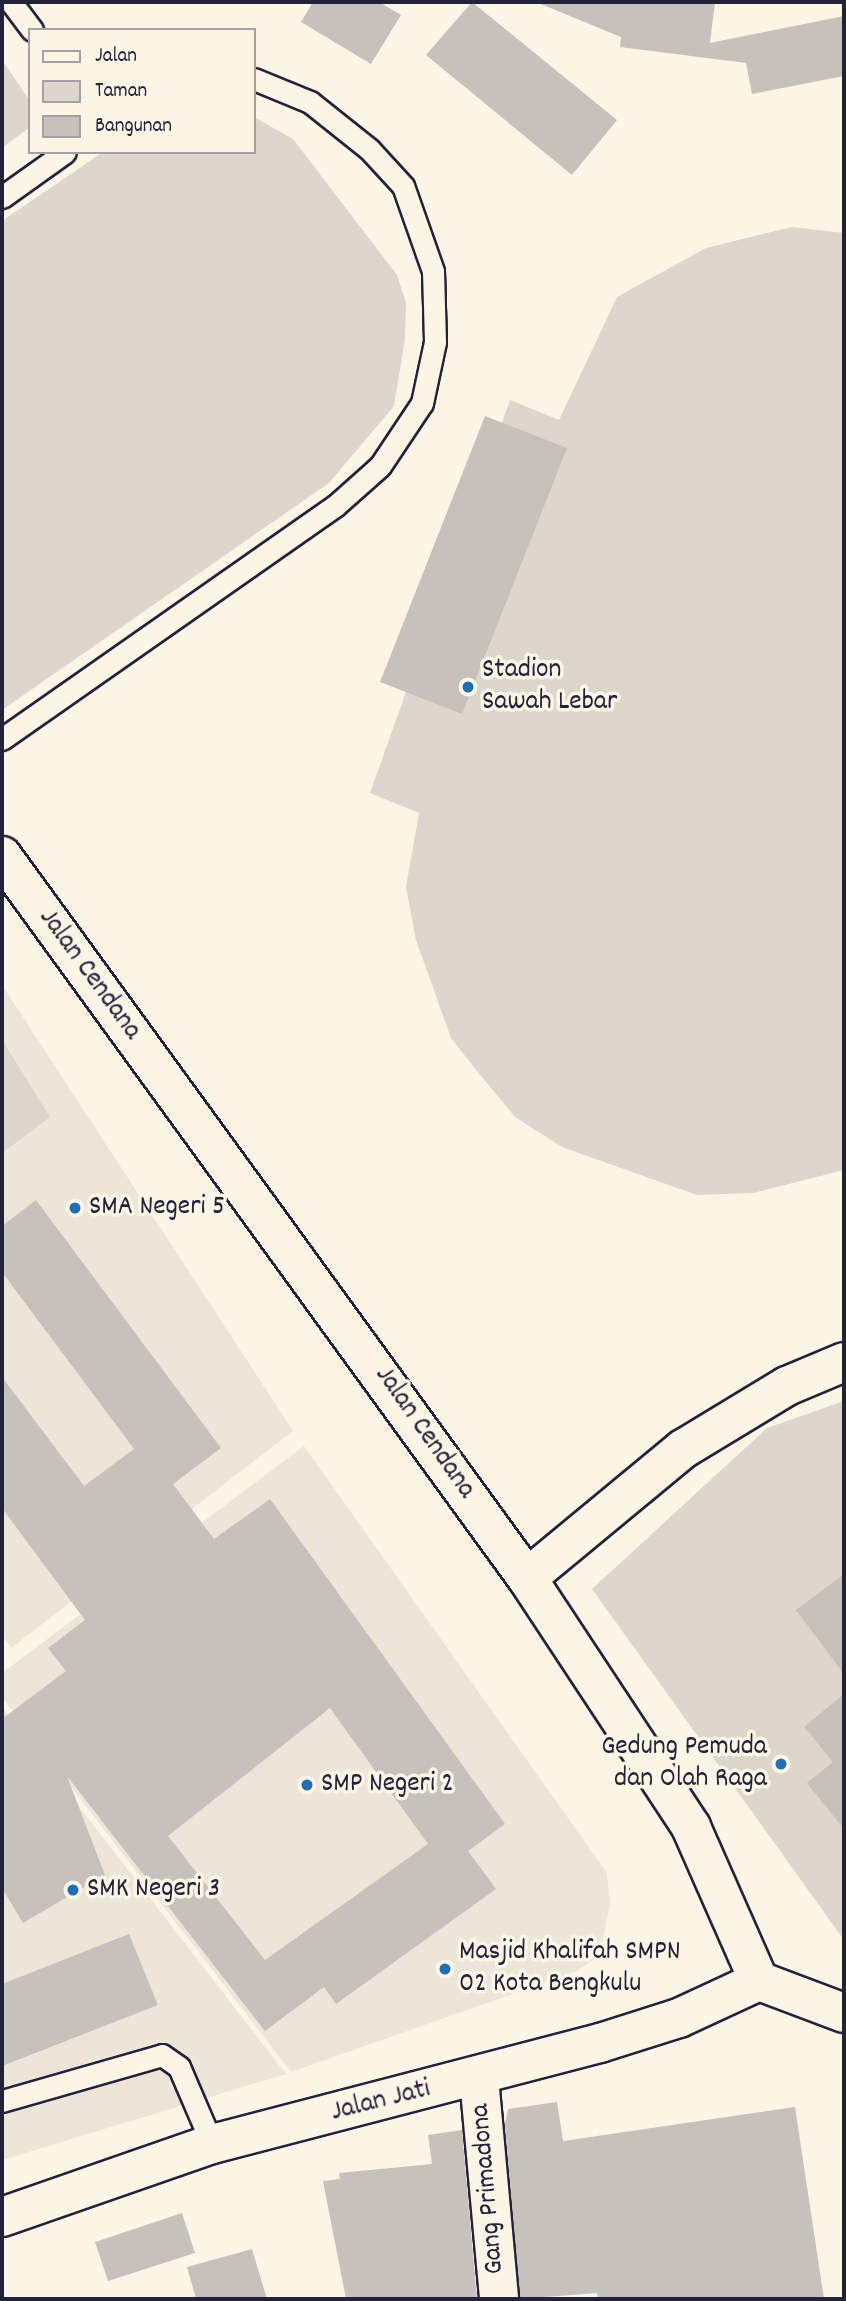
<!DOCTYPE html>
<html>
<head>
<meta charset="utf-8">
<style>
  body { margin:0 }
  #map { position:relative; width:846px; height:2301px; overflow:hidden; background:#fcf5e5; font-family:Dekko,sans-serif }
  div>[style] { position:absolute }
  .built>* { inset:0; background:#ece5d8 }
  .green>* { inset:0; background:#dcd6cc }
  .building>* { inset:0; background:#c6c1bb }
  .roads { filter:drop-shadow(2px 0 #22223b) drop-shadow(-2px 0 #22223b) drop-shadow(0 2px #22223b) drop-shadow(0 -2px #22223b) }
  .service>* { height:21px; margin:-10.5px; padding:0 10.5px; transform-origin:10.5px; border-radius:10.5px; background:#fcf5e5 }
  .minor>* { height:38px; margin:-19px; padding:0 19px; transform-origin:19px; border-radius:19px; background:#fcf5e5 }
  .tertiary>* { height:38px; margin:-19px; padding:0 19px; transform-origin:19px; border-radius:19px; background:#fcf5e5 }
  .primary>* { height:38px; margin:-19px; padding:0 19px; transform-origin:19px; border-radius:19px; background:#fcf5e5 }
  .dots>* { width:19px; height:19px; translate:-50% -50%; box-sizing:border-box; border:4px solid #fcf5e5; border-radius:50% }
  span { translate:-50% -50%; white-space:nowrap; text-align:center; line-height:1.15; -webkit-text-stroke:7px #fcf5e5; paint-order:stroke }
  .poi-label { font-size:28px; color:#22223b }
  .left { translate:0 -50%; text-align:left }
  .right { translate:-100% -50%; text-align:right }
  .street-label { font-size:28px; color:#22223b }
  .frame { position:absolute; inset:0; border:4px solid #22223b; pointer-events:none }
  .legend { position:absolute; left:28px; top:28px; width:228px; height:126px; box-sizing:border-box; background:#fcf5e5; border:2px solid #a5a1a1; margin:0; padding:9px 12px; list-style:none; font-size:21px; color:#22223b }
  .legend li { display:flex; align-items:center; gap:14px; height:35px }
  .legend b { width:35px; border:2px solid #a5a1a1 }
</style>
</head>
<body>
<div id="map">
  <div class="built">
    <i style="clip-path:polygon(2px 985px,293px 1431px,11px 1648px,2px 1635px)"></i>
    <i style="clip-path:polygon(304px 1446px,607px 1873px,610px 1905px,599px 1956px,575px 1972px,291px 2072px,2px 1697px,2px 1673px)"></i>
    <i style="clip-path:polygon(2px 1707px,286px 2074px,2px 2160px)"></i>
  </div>
  <div class="green">
    <i style="clip-path:polygon(2px 60px,30px 101px,30px 127px,2px 148px)"></i>
    <i style="clip-path:polygon(254px 117px,293px 139px,397px 275px,406px 303px,405px 339px,394px 406px,329px 483px,2px 710px,2px 221px,103px 152px,254px 152px)"></i>
    <i style="clip-path:polygon(792px 227px,844px 233px,844px 1170px,753px 1193px,697px 1195px,562px 1147px,515px 1117px,477px 1071px,451px 1038px,416px 940px,406px 887px,419px 813px,370px 793px,510px 400px,559px 420px,617px 297px,706px 248px)"></i>
    <i style="clip-path:polygon(2px 1040px,50px 1117px,2px 1153px)"></i>
    <i style="clip-path:polygon(844px 1401px,844px 1940px,592px 1589px,767px 1428px)"></i>
  </div>
  <div class="building">
    <i style="clip-path:polygon(313px 2px,379px 2px,401px 15px,371px 64px,301px 22px)"></i>
    <i style="clip-path:polygon(472px 2px,617px 120px,572px 175px,426px 55px)"></i>
    <i style="clip-path:polygon(536px 2px,715px 2px,710px 43px,844px 16px,844px 76px,752px 94px,746px 63px,620px 47px,621px 37px)"></i>
    <i style="clip-path:polygon(485px 416px,567px 448px,462px 714px,380px 682px)"></i>
    <i style="clip-path:polygon(evenodd,36px 1200px,221px 1448px,173px 1484px,214px 1539px,270px 1499px,505px 1824px,468px 1851px,496px 1889px,336px 2004px,324px 1987px,265px 2031px,67px 1776px,105px 1875px,23px 1923px,2px 1888px,2px 1719px,66px 1671px,48px 1648px,85px 1620px,2px 1508px,2px 1377px,84px 1486px,134px 1449px,2px 1272px,2px 1226px,36px 1200px,330px 1708px,428px 1844px,265px 1960px,168px 1836px,330px 1708px)"></i>
    <i style="clip-path:polygon(844px 1574px,844px 1674px,796px 1610px)"></i>
    <i style="clip-path:polygon(844px 1694px,844px 1829px,807px 1783px,833px 1762px,804px 1727px)"></i>
    <i style="clip-path:polygon(129px 1934px,158px 2005px,2px 2066px,2px 1984px)"></i>
    <i style="clip-path:polygon(557px 2102px,563px 2141px,795px 2107px,824px 2299px,598px 2299px,597px 2293px,520px 2299px,505px 2125px,508px 2109px)"></i>
    <i style="clip-path:polygon(462px 2130px,477px 2299px,346px 2299px,323px 2181px,340px 2179px,339px 2173px,432px 2164px,428px 2135px)"></i>
    <i style="clip-path:polygon(182px 2213px,195px 2253px,108px 2281px,95px 2242px)"></i>
    <i style="clip-path:polygon(252px 2249px,267px 2299px,196px 2299px,187px 2267px)"></i>
  </div>
  <div class="roads">
    <div class="service">
      <i style="left:11px;top:2px;width:35px;rotate:53deg"></i>
      <i style="left:2px;top:197px;width:77px;rotate:-35.5deg"></i>
      <i style="left:2px;top:739px;width:406px;rotate:-35deg"></i>
      <i style="left:335px;top:506px;width:60px;rotate:-41.6deg"></i>
      <i style="left:380px;top:466px;width:76px;rotate:-56.3deg"></i>
      <i style="left:422px;top:403px;width:62px;rotate:-78deg"></i>
      <i style="left:435px;top:342px;width:71px;rotate:-91.6deg"></i>
      <i style="left:433px;top:271px;width:90px;rotate:-109.4deg"></i>
      <i style="left:403px;top:186px;width:50px;rotate:-132.6deg"></i>
      <i style="left:369px;top:149px;width:75px;rotate:-141.5deg"></i>
      <i style="left:310px;top:102px;width:61px;rotate:-157.7deg"></i>
      <i style="left:2px;top:2101px;width:166px;rotate:-16deg"></i>
      <i style="left:162px;top:2055px;width:21px;rotate:35deg"></i>
      <i style="left:179px;top:2067px;width:84px;rotate:66.8deg"></i>
    </div>
    <div class="minor">
      <i style="left:527px;top:1578px;width:202px;rotate:-39.6deg"></i>
      <i style="left:683px;top:1449px;width:122px;rotate:-31.2deg"></i>
      <i style="left:787px;top:1386px;width:62px;rotate:-22.8deg"></i>
      <i style="left:479px;top:2078px;width:222px;rotate:84.8deg"></i>
    </div>
    <div class="tertiary">
      <i style="left:2px;top:2217px;width:222px;rotate:-19.2deg"></i>
      <i style="left:212px;top:2144px;width:401px;rotate:-14.6deg"></i>
      <i style="left:600px;top:2043px;width:83px;rotate:-17.6deg"></i>
      <i style="left:679px;top:2018px;width:88px;rotate:-24.8deg"></i>
    </div>
    <div class="primary">
      <i style="left:2px;top:856px;width:893px;rotate:53.98deg"></i>
      <i style="left:527px;top:1578px;width:298px;rotate:56.6deg"></i>
      <i style="left:691px;top:1827px;width:168px;rotate:66.2deg"></i>
      <i style="left:759px;top:1981px;width:91px;rotate:20.6deg"></i>
    </div>
  </div>
  <div class="dots">
    <i style="left:468px;top:687px;background:#1f6fb2"></i>
    <i style="left:75px;top:1208px;background:#1f6fb2"></i>
    <i style="left:781px;top:1764px;background:#1f6fb2"></i>
    <i style="left:307px;top:1785px;background:#1f6fb2"></i>
    <i style="left:73px;top:1890px;background:#1f6fb2"></i>
    <i style="left:445px;top:1969px;background:#1f6fb2"></i>
  </div>
  <div class="poi-label">
    <span class="left" style="left:482px;top:687px">Stadion<br>Sawah Lebar</span>
    <span class="left" style="left:89px;top:1208px">SMA Negeri 5</span>
    <span class="right" style="left:767px;top:1764px">Gedung Pemuda<br>dan Olah Raga</span>
    <span class="left" style="left:321px;top:1785px">SMP Negeri 2</span>
    <span class="left" style="left:87px;top:1890px">SMK Negeri 3</span>
    <span class="left" style="left:459px;top:1969px">Masjid Khalifah SMPN<br>02 Kota Bengkulu</span>
  </div>
  <div class="street-label">
    <span style="left:89px;top:975px;rotate:54deg">Jalan Cendana</span>
    <span style="left:424px;top:1433px;rotate:55deg">Jalan Cendana</span>
    <span style="left:381px;top:2102px;rotate:-14deg">Jalan Jati</span>
    <span style="left:489px;top:2189px;rotate:-95deg">Gang Primadona</span>
  </div>
  <div class="frame"></div>
  <ul class="legend">
  <li><b style="height:9px;background:#fcf5e5"></b>Jalan</li>
  <li><b style="height:19px;background:#dcd6cc"></b>Taman</li>
  <li><b style="height:19px;background:#c6c1bb"></b>Bangunan</li>
  </ul>
</div>
</body>
</html>
